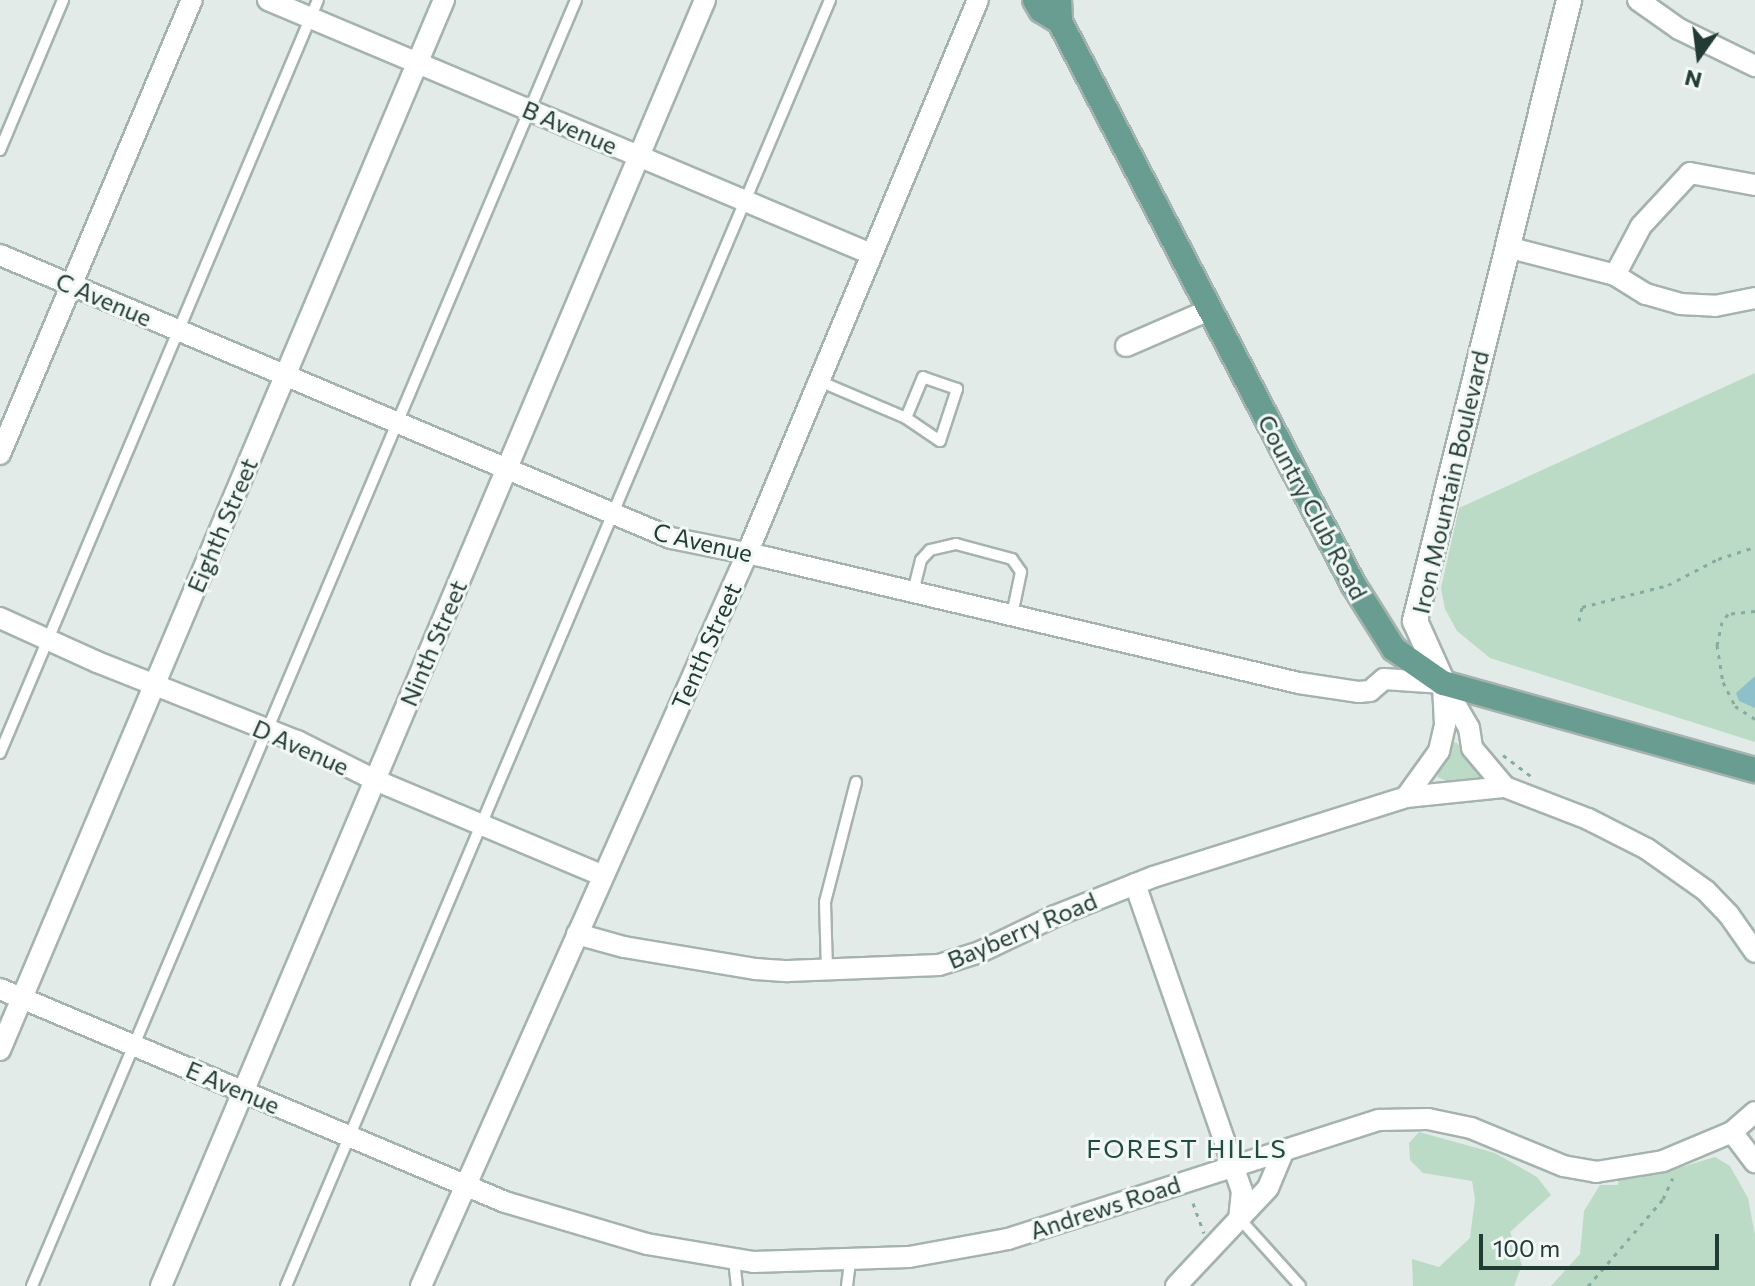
<!DOCTYPE html>
<html>
<head>
<meta charset="utf-8">
<style>
  body { margin:0 }
  #map { position:relative; width:1755px; height:1286px; overflow:hidden; background:#e2ebe7; font-family:Commissioner,sans-serif }
  div>[style] { position:absolute }
  .green>* { inset:0; background:#bcdbc6 }
  .water>* { inset:0; background:#8ec0cc }
  .path>* { height:3px; margin-top:-1.5px; transform-origin:0; background:repeating-linear-gradient(90deg,#85aca1 0 4px,transparent 0 10px) }
  .roads { filter:drop-shadow(2px 0 #a5b3ae) drop-shadow(-2px 0 #a5b3ae) drop-shadow(0 2px #a5b3ae) drop-shadow(0 -2px #a5b3ae) }
  .lane>* { height:10px; margin:-5px; padding:0 5px; transform-origin:5px; border-radius:5px; background:#fff }
  .street>* { height:20px; margin:-10px; padding:0 10px; transform-origin:10px; border-radius:10px; background:#fff }
  .secondary>* { height:24px; margin:-12px; padding:0 12px; transform-origin:12px; border-radius:12px; background:#fff }
  .primary>* { height:24px; margin:-12px; padding:0 12px; transform-origin:12px; border-radius:12px; background:#6a9d92 }
  span { translate:-50% -50%; white-space:nowrap; text-align:center; line-height:1.15; -webkit-text-stroke:6px #f2f8f5; paint-order:stroke }
  .street-label { font-size:24px; color:#233b35 }
  .neighbourhood-label { font-size:26px; color:#214b42; letter-spacing:2px }
  .north { position:absolute; left:1659px; top:16px; width:80px; height:80px; -webkit-text-stroke:6px #f2f8f5; paint-order:stroke; rotate:194deg; font-size:22px; font-weight:700; line-height:32px; text-align:center; color:#233b35 }
  .north::after { content:''; display:block; margin:auto; width:28px; height:36px; background:#233b35; clip-path:polygon(50% 0,100% 100%,50% 72%,0 100%) }
  .scale { position:absolute; left:1479px; top:1234px; width:240px; height:36px; box-sizing:border-box; border:4px solid #233b35; border-top:0; padding-left:10px; font-size:24px; line-height:28px; white-space:nowrap; color:#233b35; -webkit-text-stroke:6px #f2f8f5; paint-order:stroke }
</style>
</head>
<body>
<div id="map">
  <div class="green">
    <i style="clip-path:polygon(1755px 373px,1755px 742px,1490px 658px,1457px 631px,1445px 609px,1441px 588px,1459px 508px)"></i>
    <i style="clip-path:polygon(1452px 742px,1457px 743px,1480px 769px,1480px 781px,1451px 783px,1437px 777px)"></i>
    <i style="clip-path:polygon(1419px 1132px,1495px 1153px,1537px 1177px,1551px 1195px,1510px 1232px,1522px 1265px,1514px 1286px,1413px 1286px,1412px 1259px,1439px 1267px,1470px 1238px,1475px 1199px,1472px 1181px,1423px 1173px,1410px 1160px,1409px 1143px)"></i>
    <i style="clip-path:polygon(1715px 1157px,1730px 1166px,1748px 1198px,1755px 1235px,1755px 1286px,1551px 1286px,1580px 1254px,1584px 1211px,1600px 1185px,1618px 1185px,1619px 1178px,1672px 1170px)"></i>
  </div>
  <div class="water">
    <i style="clip-path:polygon(1755px 676px,1755px 708px,1739px 701px,1736px 693px)"></i>
  </div>
  <div class="path">
    <i style="left:1755px;top:611px;width:27px;rotate:174deg"></i>
    <i style="left:1728px;top:614px;width:10px;rotate:127deg"></i>
    <i style="left:1722px;top:622px;width:24px;rotate:102deg"></i>
    <i style="left:1717px;top:645px;width:37px;rotate:81deg"></i>
    <i style="left:1723px;top:682px;width:27px;rotate:63deg"></i>
    <i style="left:1735px;top:706px;width:24px;rotate:33deg"></i>
    <i style="left:1579px;top:621px;width:14px;rotate:-78deg"></i>
    <i style="left:1582px;top:607px;width:89px;rotate:-14.3deg"></i>
    <i style="left:1668px;top:585px;width:56px;rotate:-27.5deg"></i>
    <i style="left:1718px;top:559px;width:39px;rotate:-18deg"></i>
    <i style="left:1503px;top:755px;width:36px;rotate:37deg"></i>
    <i style="left:1193px;top:1203px;width:32px;rotate:70deg"></i>
    <i style="left:1588px;top:1286px;width:115px;rotate:-49.2deg"></i>
    <i style="left:1663px;top:1199px;width:23px;rotate:-65deg"></i>
  </div>
  <div class="roads">
    <div class="lane">
      <i style="left:0;top:150px;width:163px;rotate:-67.2deg"></i>
      <i style="left:819px;top:381px;width:95px;rotate:23deg"></i>
      <i style="left:906px;top:418px;width:41px;rotate:34.1deg"></i>
      <i style="left:940px;top:441px;width:55px;rotate:-71.9deg"></i>
      <i style="left:957px;top:389px;width:36px;rotate:-161deg"></i>
      <i style="left:923px;top:377px;width:44px;rotate:112.5deg"></i>
      <i style="left:913px;top:592px;width:33px;rotate:-76deg"></i>
      <i style="left:921px;top:560px;width:13px;rotate:-48deg"></i>
      <i style="left:930px;top:550px;width:27px;rotate:-13deg"></i>
      <i style="left:956px;top:544px;width:58px;rotate:15deg"></i>
      <i style="left:1012px;top:559px;width:16px;rotate:55deg"></i>
      <i style="left:1021px;top:572px;width:44px;rotate:101.8deg"></i>
      <i style="left:0;top:753px;width:817px;rotate:-67.11deg"></i>
      <i style="left:827px;top:970px;width:68px;rotate:-91.7deg"></i>
      <i style="left:825px;top:902px;width:124px;rotate:-75.5deg"></i>
      <i style="left:1239px;top:1218px;width:91px;rotate:48.1deg"></i>
      <i style="left:734px;top:1259px;width:27px;rotate:84deg"></i>
      <i style="left:32px;top:1286px;width:1396px;rotate:-67.07deg"></i>
      <i style="left:286px;top:1286px;width:1396px;rotate:-67.07deg"></i>
      <i style="left:847px;top:1286px;width:25px;rotate:-83deg"></i>
    </div>
    <div class="street">
      <i style="left:268px;top:0;width:654px;rotate:22.84deg"></i>
      <i style="left:1638px;top:0;width:50px;rotate:35.3deg"></i>
      <i style="left:1679px;top:29px;width:85px;rotate:26deg"></i>
      <i style="left:1507px;top:247px;width:112px;rotate:14.5deg"></i>
      <i style="left:1615px;top:275px;width:36px;rotate:32deg"></i>
      <i style="left:1646px;top:294px;width:35px;rotate:16deg"></i>
      <i style="left:1680px;top:304px;width:35px;rotate:3deg"></i>
      <i style="left:1715px;top:306px;width:41px;rotate:-11.3deg"></i>
      <i style="left:0;top:255px;width:728px;rotate:22.87deg"></i>
      <i style="left:671px;top:538px;width:96px;rotate:11.4deg"></i>
      <i style="left:765px;top:557px;width:549px;rotate:13.28deg"></i>
      <i style="left:1299px;top:683px;width:61px;rotate:8.5deg"></i>
      <i style="left:1359px;top:692px;width:11px;rotate:-5deg"></i>
      <i style="left:1370px;top:691px;width:18px;rotate:-41deg"></i>
      <i style="left:1384px;top:679px;width:59px;rotate:3.9deg"></i>
      <i style="left:1615px;top:275px;width:55px;rotate:-62deg"></i>
      <i style="left:1641px;top:226px;width:72px;rotate:-47.2deg"></i>
      <i style="left:1690px;top:173px;width:66px;rotate:10.5deg"></i>
      <i style="left:1126px;top:346px;width:90px;rotate:-23.4deg"></i>
      <i style="left:0;top:454px;width:493px;rotate:-67.1deg"></i>
      <i style="left:0;top:618px;width:107px;rotate:24.4deg"></i>
      <i style="left:97px;top:662px;width:215px;rotate:21.6deg"></i>
      <i style="left:297px;top:741px;width:87px;rotate:26.6deg"></i>
      <i style="left:375px;top:780px;width:247px;rotate:22.8deg"></i>
      <i style="left:1443px;top:683px;width:52px;rotate:60deg"></i>
      <i style="left:1469px;top:728px;width:20px;rotate:81deg"></i>
      <i style="left:1472px;top:748px;width:51px;rotate:49.8deg"></i>
      <i style="left:1505px;top:787px;width:89px;rotate:21.1deg"></i>
      <i style="left:1588px;top:819px;width:66px;rotate:27deg"></i>
      <i style="left:1647px;top:849px;width:72px;rotate:35.4deg"></i>
      <i style="left:1706px;top:891px;width:33px;rotate:46deg"></i>
      <i style="left:1729px;top:915px;width:45px;rotate:54.9deg"></i>
      <i style="left:1406px;top:797px;width:57px;rotate:-54.3deg"></i>
      <i style="left:1439px;top:751px;width:28px;rotate:-77deg"></i>
      <i style="left:1445px;top:724px;width:36px;rotate:-93deg"></i>
      <i style="left:1135px;top:884px;width:325px;rotate:70.8deg"></i>
      <i style="left:1242px;top:1191px;width:27px;rotate:96deg"></i>
      <i style="left:577px;top:934px;width:49px;rotate:15.5deg"></i>
      <i style="left:624px;top:947px;width:134px;rotate:9.5deg"></i>
      <i style="left:756px;top:969px;width:32px;rotate:4deg"></i>
      <i style="left:788px;top:971px;width:151px;rotate:-2.3deg"></i>
      <i style="left:939px;top:965px;width:43px;rotate:-17.6deg"></i>
      <i style="left:980px;top:952px;width:83px;rotate:-25.6deg"></i>
      <i style="left:1055px;top:916px;width:105px;rotate:-21.7deg"></i>
      <i style="left:1153px;top:877px;width:265px;rotate:-17.5deg"></i>
      <i style="left:1406px;top:797px;width:100px;rotate:-5.8deg"></i>
      <i style="left:0;top:989px;width:548px;rotate:22.87deg"></i>
      <i style="left:505px;top:1202px;width:148px;rotate:16.5deg"></i>
      <i style="left:647px;top:1244px;width:108px;rotate:9.6deg"></i>
      <i style="left:753px;top:1262px;width:156px;rotate:-1.8deg"></i>
      <i style="left:909px;top:1257px;width:101px;rotate:-10.3deg"></i>
      <i style="left:1008px;top:1239px;width:390px;rotate:-17.8deg"></i>
      <i style="left:1379px;top:1120px;width:49px;rotate:-1.2deg"></i>
      <i style="left:1428px;top:1119px;width:44px;rotate:11.8deg"></i>
      <i style="left:1471px;top:1128px;width:100px;rotate:22.4deg"></i>
      <i style="left:1563px;top:1166px;width:34px;rotate:10deg"></i>
      <i style="left:1596px;top:1172px;width:68px;rotate:-9.3deg"></i>
      <i style="left:1663px;top:1161px;width:75px;rotate:-22.8deg"></i>
      <i style="left:1732px;top:1132px;width:30px;rotate:-41deg"></i>
      <i style="left:0;top:1050px;width:1140px;rotate:-67.08deg"></i>
      <i style="left:1732px;top:1132px;width:38px;rotate:53deg"></i>
      <i style="left:161px;top:1286px;width:1396px;rotate:-67.07deg"></i>
      <i style="left:421px;top:1286px;width:801px;rotate:-65.99deg"></i>
      <i style="left:747px;top:554px;width:600px;rotate:-67.37deg"></i>
      <i style="left:1176px;top:1286px;width:134px;rotate:-46.8deg"></i>
      <i style="left:1268px;top:1188px;width:41px;rotate:-67.2deg"></i>
    </div>
    <div class="secondary">
      <i style="left:1443px;top:683px;width:68px;rotate:-114.3deg"></i>
      <i style="left:1415px;top:621px;width:640px;rotate:-76.07deg"></i>
    </div>
    <div class="primary">
      <i style="left:1035px;top:0;width:12px;rotate:59deg"></i>
      <i style="left:1041px;top:10px;width:22px;rotate:32deg"></i>
      <i style="left:1059px;top:0;width:22px;rotate:87deg"></i>
      <i style="left:1060px;top:22px;width:634px;rotate:62.46deg"></i>
      <i style="left:1353px;top:584px;width:77px;rotate:57.8deg"></i>
      <i style="left:1394px;top:649px;width:60px;rotate:34.8deg"></i>
      <i style="left:1443px;top:683px;width:324px;rotate:15.6deg"></i>
    </div>
  </div>
  <div class="street-label">
    <span style="left:570px;top:127px;rotate:23deg">B Avenue</span>
    <span style="left:104px;top:299px;rotate:23deg">C Avenue</span>
    <span style="left:1450px;top:482px;rotate:-77deg">Iron Mountain Boulevard</span>
    <span style="left:1313px;top:507px;rotate:62deg">Country Club Road</span>
    <span style="left:222px;top:525px;rotate:-67deg">Eighth Street</span>
    <span style="left:703px;top:542px;rotate:13deg">C Avenue</span>
    <span style="left:433px;top:643px;rotate:-67deg">Ninth Street</span>
    <span style="left:706px;top:646px;rotate:-66deg">Tenth Street</span>
    <span style="left:301px;top:747px;rotate:24deg">D Avenue</span>
    <span style="left:1022px;top:930px;rotate:-23deg">Bayberry Road</span>
    <span style="left:233px;top:1087px;rotate:23deg">E Avenue</span>
    <span style="left:1105px;top:1207px;rotate:-18deg">Andrews Road</span>
  </div>
  <div class="neighbourhood-label">
    <span style="left:1187px;top:1148px">FOREST HILLS</span>
  </div>
  <div class="north">N</div>
  <div class="scale">100 m</div>
</div>
</body>
</html>
